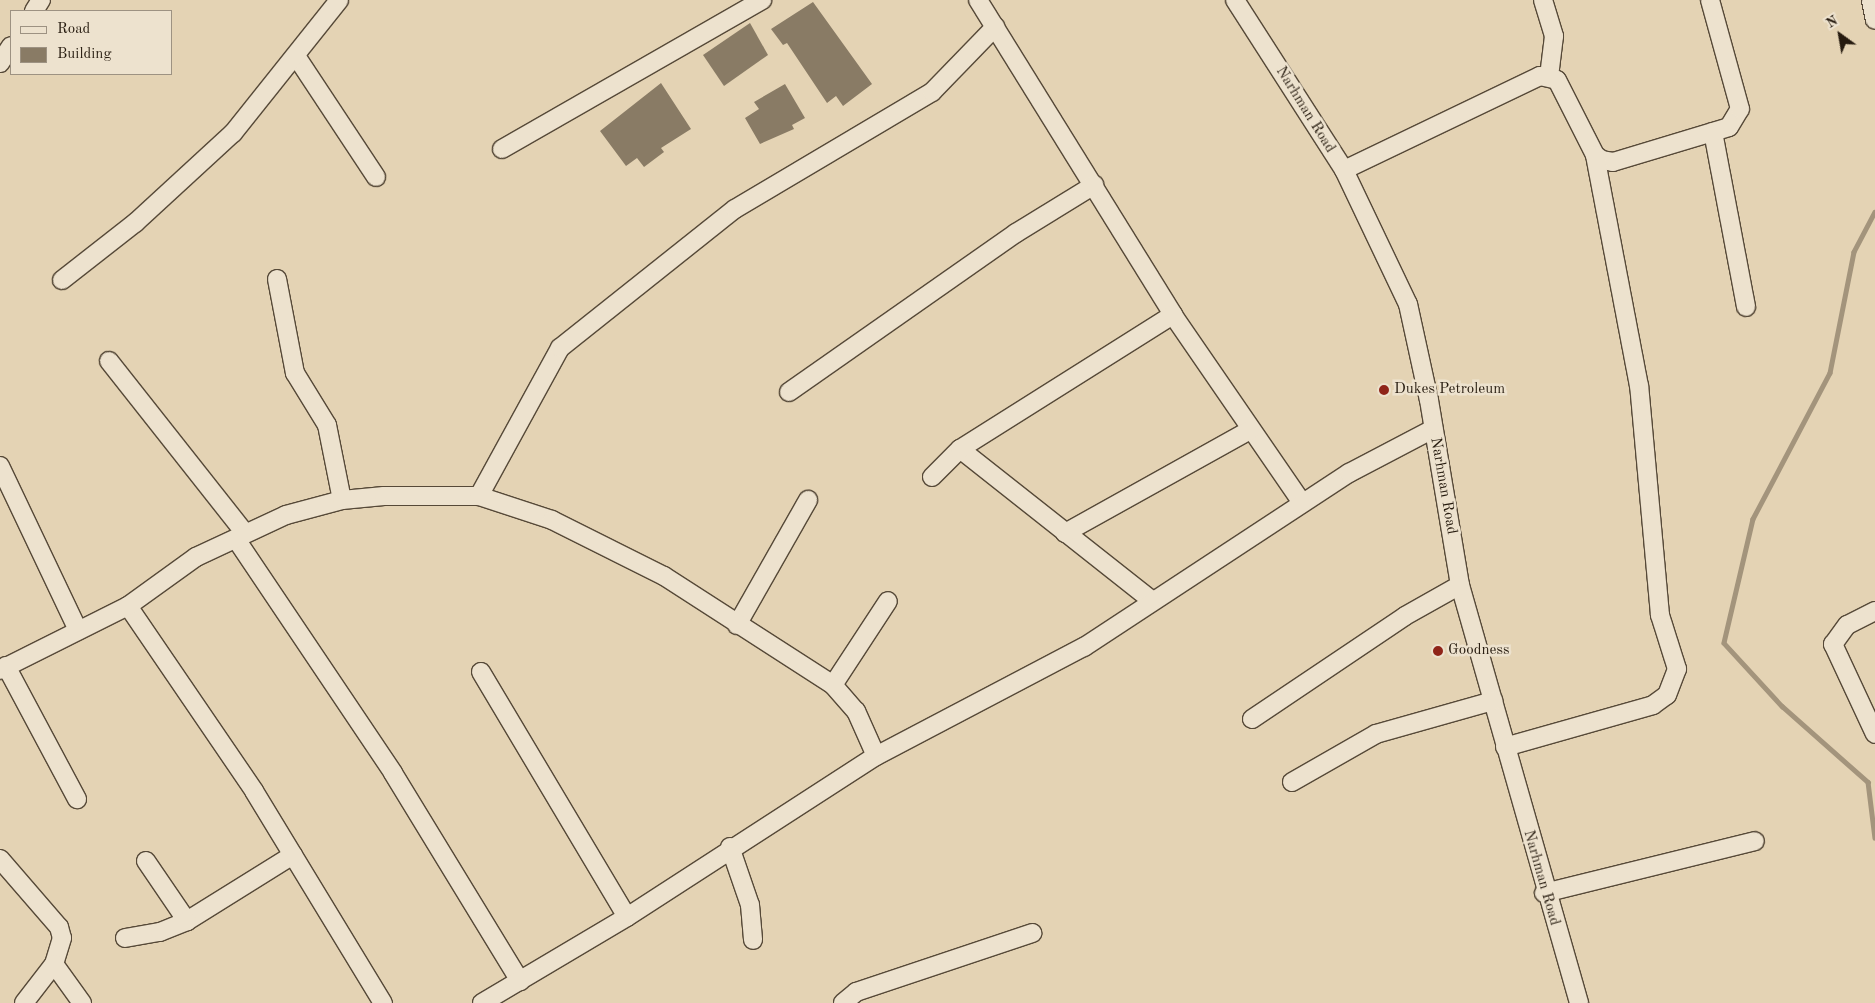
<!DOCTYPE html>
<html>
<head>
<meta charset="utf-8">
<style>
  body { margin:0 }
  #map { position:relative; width:1875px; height:1003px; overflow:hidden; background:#e4d3b4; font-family:"Old Standard TT",serif }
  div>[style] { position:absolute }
  .stream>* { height:4.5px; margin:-2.25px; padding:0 2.25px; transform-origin:2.25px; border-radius:2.25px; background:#a3947c }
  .building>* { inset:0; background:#897b65 }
  .roads { filter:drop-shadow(1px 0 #564938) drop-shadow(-1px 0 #564938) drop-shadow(0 1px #564938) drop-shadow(0 -1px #564938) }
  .minor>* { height:18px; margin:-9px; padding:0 9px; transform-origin:9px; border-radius:9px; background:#ede2ce }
  .dots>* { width:14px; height:14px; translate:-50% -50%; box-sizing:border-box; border:2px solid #ede2ce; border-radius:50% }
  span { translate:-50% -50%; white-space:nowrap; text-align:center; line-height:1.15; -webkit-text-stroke:5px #ede2ce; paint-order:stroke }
  .street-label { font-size:15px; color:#261b0f }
  .poi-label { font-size:15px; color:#261b0f }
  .left { translate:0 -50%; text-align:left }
  .legend { position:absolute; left:10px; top:10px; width:162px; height:65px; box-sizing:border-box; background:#ede2ce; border:1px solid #9d9282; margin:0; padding:6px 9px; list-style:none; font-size:15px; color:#261b0f }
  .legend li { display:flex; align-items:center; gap:10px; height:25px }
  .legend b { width:25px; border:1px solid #9d9282 }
  .north { position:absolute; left:1815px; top:10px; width:50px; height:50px; -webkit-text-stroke:4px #ede2ce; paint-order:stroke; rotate:328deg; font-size:14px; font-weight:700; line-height:20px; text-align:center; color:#261b0f }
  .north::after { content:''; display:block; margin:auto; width:18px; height:22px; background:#261b0f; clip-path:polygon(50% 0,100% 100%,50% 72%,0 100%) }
</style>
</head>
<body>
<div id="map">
  <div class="stream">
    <i style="left:1875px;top:212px;width:45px;rotate:117.7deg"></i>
    <i style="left:1854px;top:252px;width:123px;rotate:101.2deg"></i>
    <i style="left:1830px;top:373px;width:165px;rotate:117.8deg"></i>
    <i style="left:1753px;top:519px;width:127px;rotate:103.2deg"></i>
    <i style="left:1724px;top:643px;width:86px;rotate:47.4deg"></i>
    <i style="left:1782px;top:706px;width:115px;rotate:41.5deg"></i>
    <i style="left:1868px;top:782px;width:56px;rotate:82.9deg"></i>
  </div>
  <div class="building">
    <i style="clip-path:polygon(813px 2px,872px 84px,843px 106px,836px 96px,827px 103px,787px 43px,783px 45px,771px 29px)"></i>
    <i style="clip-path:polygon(750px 23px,768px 55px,724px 86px,703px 55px)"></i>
    <i style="clip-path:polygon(661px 83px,691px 129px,661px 148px,664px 152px,644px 167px,637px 158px,626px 166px,600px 131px)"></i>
    <i style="clip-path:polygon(785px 84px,805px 118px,792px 125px,794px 129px,760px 144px,745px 118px,759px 109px,754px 102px)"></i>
  </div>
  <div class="roads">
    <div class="minor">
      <i style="left:978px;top:0;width:370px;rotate:58.2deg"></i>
      <i style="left:1173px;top:315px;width:228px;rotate:55.5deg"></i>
      <i style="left:1235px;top:0;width:202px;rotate:57.3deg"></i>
      <i style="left:1344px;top:170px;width:148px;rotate:64.5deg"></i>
      <i style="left:1408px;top:304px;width:98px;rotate:77.7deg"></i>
      <i style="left:1429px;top:400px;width:188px;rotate:80.5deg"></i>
      <i style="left:1460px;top:585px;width:435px;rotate:74.1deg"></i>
      <i style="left:1543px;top:0;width:38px;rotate:73deg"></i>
      <i style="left:1554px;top:36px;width:39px;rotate:97deg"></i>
      <i style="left:1871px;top:0;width:20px;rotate:79deg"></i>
      <i style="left:34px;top:11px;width:13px;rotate:-58deg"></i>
      <i style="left:296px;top:56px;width:145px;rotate:56.5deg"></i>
      <i style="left:0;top:63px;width:20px;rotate:-57deg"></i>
      <i style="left:1713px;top:132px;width:178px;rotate:79.3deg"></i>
      <i style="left:502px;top:149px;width:300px;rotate:-29.8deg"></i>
      <i style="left:1344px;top:170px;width:217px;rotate:-25.6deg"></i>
      <i style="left:1540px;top:76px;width:17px;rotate:13deg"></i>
      <i style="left:1557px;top:80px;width:84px;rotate:63.1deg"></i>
      <i style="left:1595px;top:155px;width:9px;rotate:36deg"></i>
      <i style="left:1602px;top:160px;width:11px;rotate:10deg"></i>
      <i style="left:1613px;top:162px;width:121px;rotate:-16.8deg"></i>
      <i style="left:1729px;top:127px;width:21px;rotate:-59deg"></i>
      <i style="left:1740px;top:109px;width:113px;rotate:-105.4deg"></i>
      <i style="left:277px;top:279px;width:96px;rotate:79.2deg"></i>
      <i style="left:295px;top:373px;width:61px;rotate:58.4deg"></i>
      <i style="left:327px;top:425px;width:76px;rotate:78.7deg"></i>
      <i style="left:62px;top:280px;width:93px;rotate:-38deg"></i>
      <i style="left:135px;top:223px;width:133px;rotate:-42.6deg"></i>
      <i style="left:233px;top:133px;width:170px;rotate:-51.4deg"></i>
      <i style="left:109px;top:361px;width:219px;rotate:51.7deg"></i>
      <i style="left:789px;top:392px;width:277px;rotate:-35deg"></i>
      <i style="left:1016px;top:233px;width:92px;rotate:-31.6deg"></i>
      <i style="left:960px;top:449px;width:243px;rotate:38.3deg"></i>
      <i style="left:0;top:466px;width:182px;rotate:64.6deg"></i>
      <i style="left:932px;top:477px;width:40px;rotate:-45deg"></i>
      <i style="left:960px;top:449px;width:252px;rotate:-32.2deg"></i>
      <i style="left:479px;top:496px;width:169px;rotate:-61.3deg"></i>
      <i style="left:560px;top:348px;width:223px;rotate:-38.5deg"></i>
      <i style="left:735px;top:209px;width:229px;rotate:-30.7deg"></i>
      <i style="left:932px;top:92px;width:91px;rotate:-45.9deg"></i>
      <i style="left:1065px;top:533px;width:212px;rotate:-29.1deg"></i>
      <i style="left:236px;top:539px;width:282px;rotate:56.1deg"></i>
      <i style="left:393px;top:773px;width:244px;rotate:58.6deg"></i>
      <i style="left:128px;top:606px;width:224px;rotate:55.7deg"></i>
      <i style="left:254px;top:791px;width:248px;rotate:58.7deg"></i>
      <i style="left:1875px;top:611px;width:31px;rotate:153deg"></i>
      <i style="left:1847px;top:625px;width:24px;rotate:126deg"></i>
      <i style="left:1833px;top:644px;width:99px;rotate:65deg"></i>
      <i style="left:737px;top:625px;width:144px;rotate:-60.4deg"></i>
      <i style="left:6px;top:666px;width:151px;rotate:61.9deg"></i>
      <i style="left:0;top:670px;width:143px;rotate:-26.6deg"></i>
      <i style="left:128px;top:606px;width:84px;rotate:-35.8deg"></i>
      <i style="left:196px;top:557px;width:99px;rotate:-25deg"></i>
      <i style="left:286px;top:515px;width:58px;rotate:-15deg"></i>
      <i style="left:342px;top:500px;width:42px;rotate:-5.4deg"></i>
      <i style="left:384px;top:496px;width:95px"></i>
      <i style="left:479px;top:496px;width:77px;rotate:18.2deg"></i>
      <i style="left:552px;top:520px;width:125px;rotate:26.6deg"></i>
      <i style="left:664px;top:576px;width:201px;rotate:32.8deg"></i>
      <i style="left:833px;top:685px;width:35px;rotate:49deg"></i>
      <i style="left:856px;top:711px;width:49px;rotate:66deg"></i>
      <i style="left:481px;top:672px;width:285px;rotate:59.2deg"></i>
      <i style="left:833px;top:685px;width:100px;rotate:-56.8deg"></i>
      <i style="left:1252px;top:719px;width:184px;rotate:-33.9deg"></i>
      <i style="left:1405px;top:616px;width:63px;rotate:-29.4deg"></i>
      <i style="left:1505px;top:747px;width:154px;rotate:-15.8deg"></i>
      <i style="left:1653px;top:705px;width:17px;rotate:-36deg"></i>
      <i style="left:1667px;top:695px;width:28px;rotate:-69deg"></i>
      <i style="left:1677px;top:669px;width:57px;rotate:-107.5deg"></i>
      <i style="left:1660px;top:615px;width:230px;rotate:-95.2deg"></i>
      <i style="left:1639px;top:386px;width:235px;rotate:-100.8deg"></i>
      <i style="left:1292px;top:782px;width:97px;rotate:-29.7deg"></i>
      <i style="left:1376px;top:734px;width:122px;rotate:-15.8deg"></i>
      <i style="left:730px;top:847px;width:61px;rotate:71deg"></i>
      <i style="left:750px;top:905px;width:35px;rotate:85deg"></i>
      <i style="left:0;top:859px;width:90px;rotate:49.1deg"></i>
      <i style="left:59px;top:927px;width:11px;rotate:75deg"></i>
      <i style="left:62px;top:938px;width:27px;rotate:107deg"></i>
      <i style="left:54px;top:964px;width:49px;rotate:127.6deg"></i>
      <i style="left:146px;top:861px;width:73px;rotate:55.7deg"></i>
      <i style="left:187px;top:921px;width:125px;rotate:-31.9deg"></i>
      <i style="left:1544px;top:893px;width:217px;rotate:-13.8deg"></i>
      <i style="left:125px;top:938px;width:36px;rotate:-10deg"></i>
      <i style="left:160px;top:932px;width:29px;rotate:-22deg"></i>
      <i style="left:54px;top:964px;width:48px;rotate:54.3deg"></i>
      <i style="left:482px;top:1003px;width:169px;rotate:-30.7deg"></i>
      <i style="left:627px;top:917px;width:297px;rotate:-32.9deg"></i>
      <i style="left:876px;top:756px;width:235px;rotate:-27.7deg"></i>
      <i style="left:1084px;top:647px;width:317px;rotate:-33.3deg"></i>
      <i style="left:1349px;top:473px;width:95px;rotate:-27.6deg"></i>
      <i style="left:843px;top:1003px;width:17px;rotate:-40deg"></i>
      <i style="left:856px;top:992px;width:186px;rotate:-18.5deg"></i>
    </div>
  </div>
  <div class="dots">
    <i style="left:1384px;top:390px;background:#8f2418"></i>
    <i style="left:1438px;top:651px;background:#8f2418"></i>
  </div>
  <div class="street-label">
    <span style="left:1305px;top:110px;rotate:58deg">Narhman Road</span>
    <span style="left:1443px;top:486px;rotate:80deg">Narhman Road</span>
    <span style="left:1541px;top:878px;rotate:74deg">Narhman Road</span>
  </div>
  <div class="poi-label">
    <span class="left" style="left:1394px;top:390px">Dukes Petroleum</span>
    <span class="left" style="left:1448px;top:651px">Goodness</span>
  </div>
  <ul class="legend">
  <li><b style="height:6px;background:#ede2ce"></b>Road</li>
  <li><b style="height:14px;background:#897b65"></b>Building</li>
  </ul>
  <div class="north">N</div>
</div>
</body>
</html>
